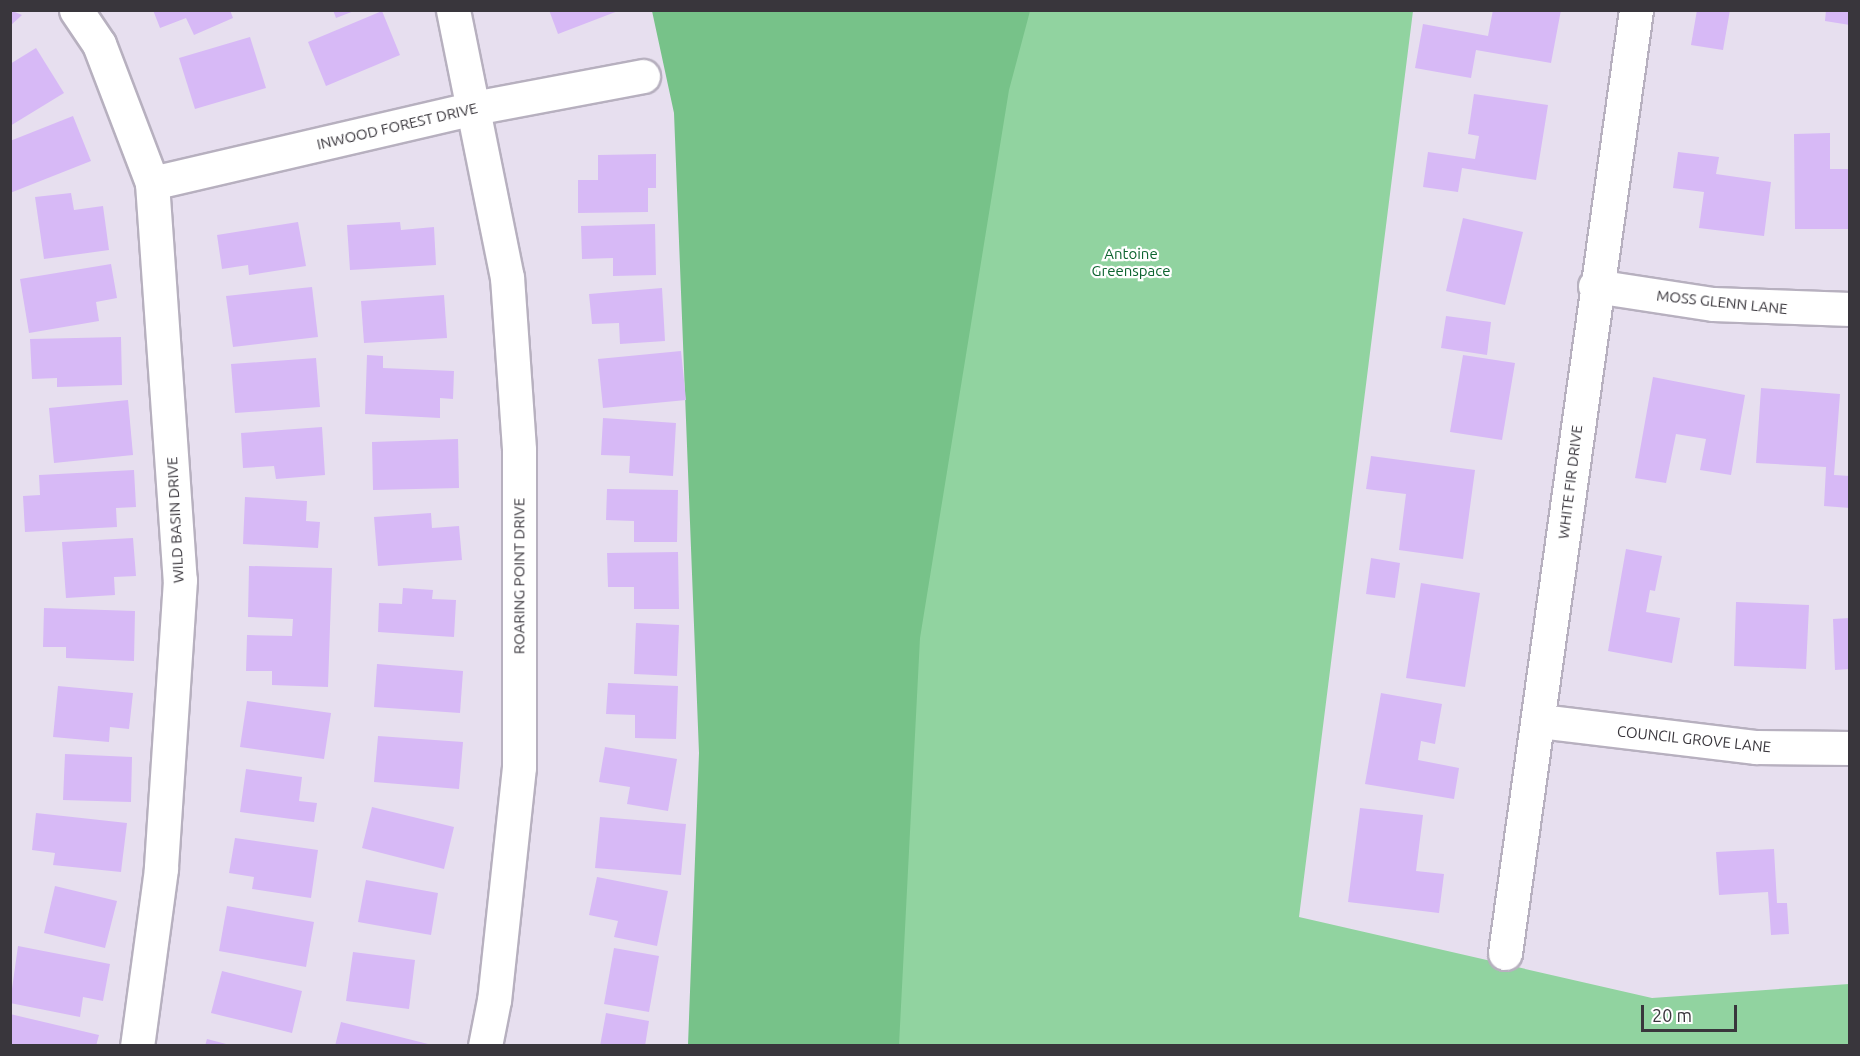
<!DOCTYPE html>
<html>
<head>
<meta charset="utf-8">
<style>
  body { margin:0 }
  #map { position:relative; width:1860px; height:1056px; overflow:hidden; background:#e7dfef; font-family:Ubuntu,sans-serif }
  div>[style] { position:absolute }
  .green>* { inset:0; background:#91d3a0 }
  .forest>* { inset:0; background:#77c289 }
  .building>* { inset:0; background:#d7b9f6 }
  .roads { filter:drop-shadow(2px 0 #b7b0bf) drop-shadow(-2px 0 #b7b0bf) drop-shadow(0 2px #b7b0bf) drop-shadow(0 -2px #b7b0bf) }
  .minor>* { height:33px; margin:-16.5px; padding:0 16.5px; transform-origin:16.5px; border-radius:16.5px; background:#fff }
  span { translate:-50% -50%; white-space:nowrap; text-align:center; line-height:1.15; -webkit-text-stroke:4.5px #fff; paint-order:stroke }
  .street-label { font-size:15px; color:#39363c }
  .park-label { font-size:15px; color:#0d6430 }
  .frame { position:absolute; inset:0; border:12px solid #39363c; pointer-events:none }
  .scale { position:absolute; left:1641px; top:1005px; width:96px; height:27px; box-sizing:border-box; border:3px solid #39363c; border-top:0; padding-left:8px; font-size:18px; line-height:21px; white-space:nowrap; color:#39363c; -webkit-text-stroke:4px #fff; paint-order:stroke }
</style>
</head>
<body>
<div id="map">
  <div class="green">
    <i style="clip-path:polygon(882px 11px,1413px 11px,1299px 917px,1652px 998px,1849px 984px,1849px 1045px,882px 1045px)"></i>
  </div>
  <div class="forest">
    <i style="clip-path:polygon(652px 11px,1030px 11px,1009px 90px,920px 638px,899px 1045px,688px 1045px,699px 753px,674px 113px)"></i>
  </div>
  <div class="building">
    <i style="clip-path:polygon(10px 10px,22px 15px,10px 26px)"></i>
    <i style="clip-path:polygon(153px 10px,230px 10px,233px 18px,194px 35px,186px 18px,160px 28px)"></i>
    <i style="clip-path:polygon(333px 10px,354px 10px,354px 11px,336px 18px)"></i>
    <i style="clip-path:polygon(549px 10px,618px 10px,618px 11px,558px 34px)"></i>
    <i style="clip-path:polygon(1493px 10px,1561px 10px,1551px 63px,1476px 50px,1471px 78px,1415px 68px,1423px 24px,1488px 36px)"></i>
    <i style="clip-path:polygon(1697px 10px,1730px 10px,1723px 50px,1691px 45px)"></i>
    <i style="clip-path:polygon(1826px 10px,1850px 10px,1850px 25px,1825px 21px)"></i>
    <i style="clip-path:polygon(382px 11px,400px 55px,326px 86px,308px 42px)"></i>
    <i style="clip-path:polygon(250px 37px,266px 88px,195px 109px,179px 58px)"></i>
    <i style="clip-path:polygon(36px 48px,64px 93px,10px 126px,10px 64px)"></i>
    <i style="clip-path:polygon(1474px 94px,1548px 105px,1536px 180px,1462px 168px,1458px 192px,1423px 187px,1428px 152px,1475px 159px,1479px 136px,1468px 134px)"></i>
    <i style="clip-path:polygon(73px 116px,91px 161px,10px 193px,10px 141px)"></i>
    <i style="clip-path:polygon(1830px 133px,1830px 169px,1850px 169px,1850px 229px,1795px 229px,1794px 134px)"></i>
    <i style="clip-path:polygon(1678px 152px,1719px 157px,1716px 174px,1771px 182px,1764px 236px,1699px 228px,1704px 192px,1673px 188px)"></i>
    <i style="clip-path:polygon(656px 154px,656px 188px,648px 188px,648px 212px,578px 213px,578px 180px,598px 180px,598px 155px)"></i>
    <i style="clip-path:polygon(71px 193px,74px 210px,103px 206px,109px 250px,44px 259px,35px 197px)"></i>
    <i style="clip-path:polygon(1463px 218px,1523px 232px,1505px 305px,1446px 291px)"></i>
    <i style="clip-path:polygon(298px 222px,306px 266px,249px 275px,248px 265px,222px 269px,217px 235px)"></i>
    <i style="clip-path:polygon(400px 222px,401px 230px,434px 227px,436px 265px,350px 270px,347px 225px)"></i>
    <i style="clip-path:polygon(655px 224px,656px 275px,613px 276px,613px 258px,582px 259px,581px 226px)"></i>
    <i style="clip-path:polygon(111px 264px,117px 298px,96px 302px,99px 321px,29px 333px,20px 279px)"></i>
    <i style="clip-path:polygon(312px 287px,318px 337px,233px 347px,226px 296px)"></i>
    <i style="clip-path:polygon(662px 288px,665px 341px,620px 344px,619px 323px,592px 324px,589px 294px)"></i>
    <i style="clip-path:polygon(444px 295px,447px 338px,364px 343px,361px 301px)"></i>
    <i style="clip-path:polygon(1446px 316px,1491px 322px,1487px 355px,1441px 348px)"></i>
    <i style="clip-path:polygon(121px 337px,122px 385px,57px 387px,57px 378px,32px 379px,30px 339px)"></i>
    <i style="clip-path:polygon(681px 351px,686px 400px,603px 408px,598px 359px)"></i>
    <i style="clip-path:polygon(367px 355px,383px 356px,383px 368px,454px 371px,453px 399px,440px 398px,440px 418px,365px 414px)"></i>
    <i style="clip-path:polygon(1463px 355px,1515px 363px,1502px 440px,1450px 432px)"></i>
    <i style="clip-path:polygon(316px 358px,320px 407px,235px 413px,231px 364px)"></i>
    <i style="clip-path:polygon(1653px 377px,1745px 395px,1731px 475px,1700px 470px,1706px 439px,1676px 434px,1666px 483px,1635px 478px)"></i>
    <i style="clip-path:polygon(1761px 388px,1840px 394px,1834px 475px,1850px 476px,1850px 508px,1824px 506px,1826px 467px,1756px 463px)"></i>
    <i style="clip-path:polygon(128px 400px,133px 455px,54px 463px,49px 408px)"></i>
    <i style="clip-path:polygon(603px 418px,676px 423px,673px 476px,629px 473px,630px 456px,601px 455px)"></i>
    <i style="clip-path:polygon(322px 427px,325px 475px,276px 479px,274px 466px,243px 468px,241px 433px)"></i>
    <i style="clip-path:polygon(458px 439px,459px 488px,373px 490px,372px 442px)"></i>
    <i style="clip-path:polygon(1371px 456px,1475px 470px,1463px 559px,1399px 550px,1406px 494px,1366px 489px)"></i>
    <i style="clip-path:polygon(134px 470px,136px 507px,116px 508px,117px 527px,25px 532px,23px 496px,40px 495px,39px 475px)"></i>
    <i style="clip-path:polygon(607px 489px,678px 490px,677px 542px,634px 542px,634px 521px,606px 520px)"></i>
    <i style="clip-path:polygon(245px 497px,307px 501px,306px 521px,320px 522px,318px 548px,243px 544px)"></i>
    <i style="clip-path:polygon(431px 513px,432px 528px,459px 526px,462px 560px,378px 566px,374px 517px)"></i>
    <i style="clip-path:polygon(133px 538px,136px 576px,114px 577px,115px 595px,66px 598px,62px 542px)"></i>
    <i style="clip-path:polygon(1626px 549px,1662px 556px,1655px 591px,1650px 590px,1646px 612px,1680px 618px,1672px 663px,1608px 651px)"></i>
    <i style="clip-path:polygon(678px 552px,679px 609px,634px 609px,634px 587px,608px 587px,607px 553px)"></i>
    <i style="clip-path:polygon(1371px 558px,1400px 563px,1395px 598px,1366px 594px)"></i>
    <i style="clip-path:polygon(249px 566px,332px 568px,328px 687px,272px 685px,272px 671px,246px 671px,247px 635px,292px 636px,293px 619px,248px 617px)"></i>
    <i style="clip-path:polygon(1421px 583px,1480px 593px,1465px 687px,1406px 678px)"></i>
    <i style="clip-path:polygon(403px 588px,433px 590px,432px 599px,456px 600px,454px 637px,378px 632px,379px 603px,402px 604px)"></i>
    <i style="clip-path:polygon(1736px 602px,1809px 605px,1806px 669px,1734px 666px)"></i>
    <i style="clip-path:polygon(44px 608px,135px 611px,134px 661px,66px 658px,66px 647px,43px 647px)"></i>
    <i style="clip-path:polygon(1850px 618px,1850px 669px,1835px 670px,1833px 619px)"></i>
    <i style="clip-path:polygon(636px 623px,679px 625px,677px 676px,634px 674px)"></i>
    <i style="clip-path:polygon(377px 664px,463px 671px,460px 713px,374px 707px)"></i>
    <i style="clip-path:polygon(608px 683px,678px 686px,676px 739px,635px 738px,635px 715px,606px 714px)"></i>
    <i style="clip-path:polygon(58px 686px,133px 693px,129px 729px,110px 727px,109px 742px,53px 737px)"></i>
    <i style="clip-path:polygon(1381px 693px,1442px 704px,1435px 744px,1421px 741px,1418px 760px,1459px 768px,1454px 799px,1365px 784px)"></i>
    <i style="clip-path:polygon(247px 701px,331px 713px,324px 759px,240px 747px)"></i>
    <i style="clip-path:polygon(378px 736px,463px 742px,459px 789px,374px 782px)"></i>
    <i style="clip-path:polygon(605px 747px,677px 759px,668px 811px,627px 804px,630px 787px,599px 782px)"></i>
    <i style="clip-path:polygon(65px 754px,132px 757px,131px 802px,63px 800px)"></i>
    <i style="clip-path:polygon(246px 769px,302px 777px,299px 801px,317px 803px,314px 822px,240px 812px)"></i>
    <i style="clip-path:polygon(372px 807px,454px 827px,444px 869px,362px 848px)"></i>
    <i style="clip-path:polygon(1360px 808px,1423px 815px,1416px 871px,1444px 874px,1439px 913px,1348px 902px)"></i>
    <i style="clip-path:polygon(36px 813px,127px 823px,121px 872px,53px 865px,55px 853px,32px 850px)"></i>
    <i style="clip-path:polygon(600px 817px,686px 824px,681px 875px,595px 868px)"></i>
    <i style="clip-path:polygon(235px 838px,318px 850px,311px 898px,252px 889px,254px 877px,229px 873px)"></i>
    <i style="clip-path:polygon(1774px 849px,1777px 903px,1787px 903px,1789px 934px,1771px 935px,1768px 892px,1719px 895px,1716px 852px)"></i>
    <i style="clip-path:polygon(597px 877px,668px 891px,657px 946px,614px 937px,618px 921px,589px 915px)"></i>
    <i style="clip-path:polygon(366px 880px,438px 893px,431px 935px,358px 922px)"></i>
    <i style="clip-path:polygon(55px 886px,117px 901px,105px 948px,44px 933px)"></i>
    <i style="clip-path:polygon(227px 906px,314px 922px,306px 967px,219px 951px)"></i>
    <i style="clip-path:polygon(18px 946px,110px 964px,103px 1001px,83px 997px,80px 1017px,10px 1003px)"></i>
    <i style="clip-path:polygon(614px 948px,659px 956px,649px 1012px,604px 1004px)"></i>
    <i style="clip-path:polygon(353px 952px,415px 960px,409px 1009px,346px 1001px)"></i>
    <i style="clip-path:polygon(222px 971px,302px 991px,292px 1033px,211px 1013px)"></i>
    <i style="clip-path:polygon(606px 1013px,649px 1021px,645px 1046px,600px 1046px)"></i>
    <i style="clip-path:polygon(10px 1014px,99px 1035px,96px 1046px,10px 1046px)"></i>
    <i style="clip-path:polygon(341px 1022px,428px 1044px,427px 1046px,335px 1046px)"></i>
    <i style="clip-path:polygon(207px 1039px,230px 1045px,229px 1046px,205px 1046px)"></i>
  </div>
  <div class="roads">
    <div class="minor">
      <i style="left:76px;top:10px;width:41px;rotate:55.9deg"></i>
      <i style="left:99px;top:44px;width:149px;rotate:69.1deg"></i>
      <i style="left:152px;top:183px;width:398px;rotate:86deg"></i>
      <i style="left:180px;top:580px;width:290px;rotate:93.8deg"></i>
      <i style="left:161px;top:869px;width:179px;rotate:97.7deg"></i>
      <i style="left:453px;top:10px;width:272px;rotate:78.6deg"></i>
      <i style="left:507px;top:277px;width:173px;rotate:86deg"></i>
      <i style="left:519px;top:450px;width:317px;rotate:90deg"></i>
      <i style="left:519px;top:767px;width:234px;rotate:96.1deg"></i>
      <i style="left:494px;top:1000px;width:47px;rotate:101.1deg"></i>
      <i style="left:152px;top:183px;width:331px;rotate:-13.1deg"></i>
      <i style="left:474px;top:108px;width:172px;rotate:-10.7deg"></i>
      <i style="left:1595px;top:286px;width:119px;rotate:8.7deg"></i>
      <i style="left:1713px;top:304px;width:137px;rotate:2.1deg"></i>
      <i style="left:1540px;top:721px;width:218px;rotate:6.9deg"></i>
      <i style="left:1756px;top:747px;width:94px;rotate:0.6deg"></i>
      <i style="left:1505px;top:953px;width:952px;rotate:-82.09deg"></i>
    </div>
  </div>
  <div class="street-label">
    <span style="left:397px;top:126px;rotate:-13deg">INWOOD FOREST DRIVE</span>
    <span style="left:1722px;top:302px;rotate:6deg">MOSS GLENN LANE</span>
    <span style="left:1570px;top:482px;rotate:-83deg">WHITE FIR DRIVE</span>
    <span style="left:175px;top:520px;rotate:-93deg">WILD BASIN DRIVE</span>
    <span style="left:519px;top:576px;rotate:-90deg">ROARING POINT DRIVE</span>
    <span style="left:1694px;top:739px;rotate:6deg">COUNCIL GROVE LANE</span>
  </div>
  <div class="park-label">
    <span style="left:1131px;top:262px">Antoine<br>Greenspace</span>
  </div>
  <div class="frame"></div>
  <div class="scale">20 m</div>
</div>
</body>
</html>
